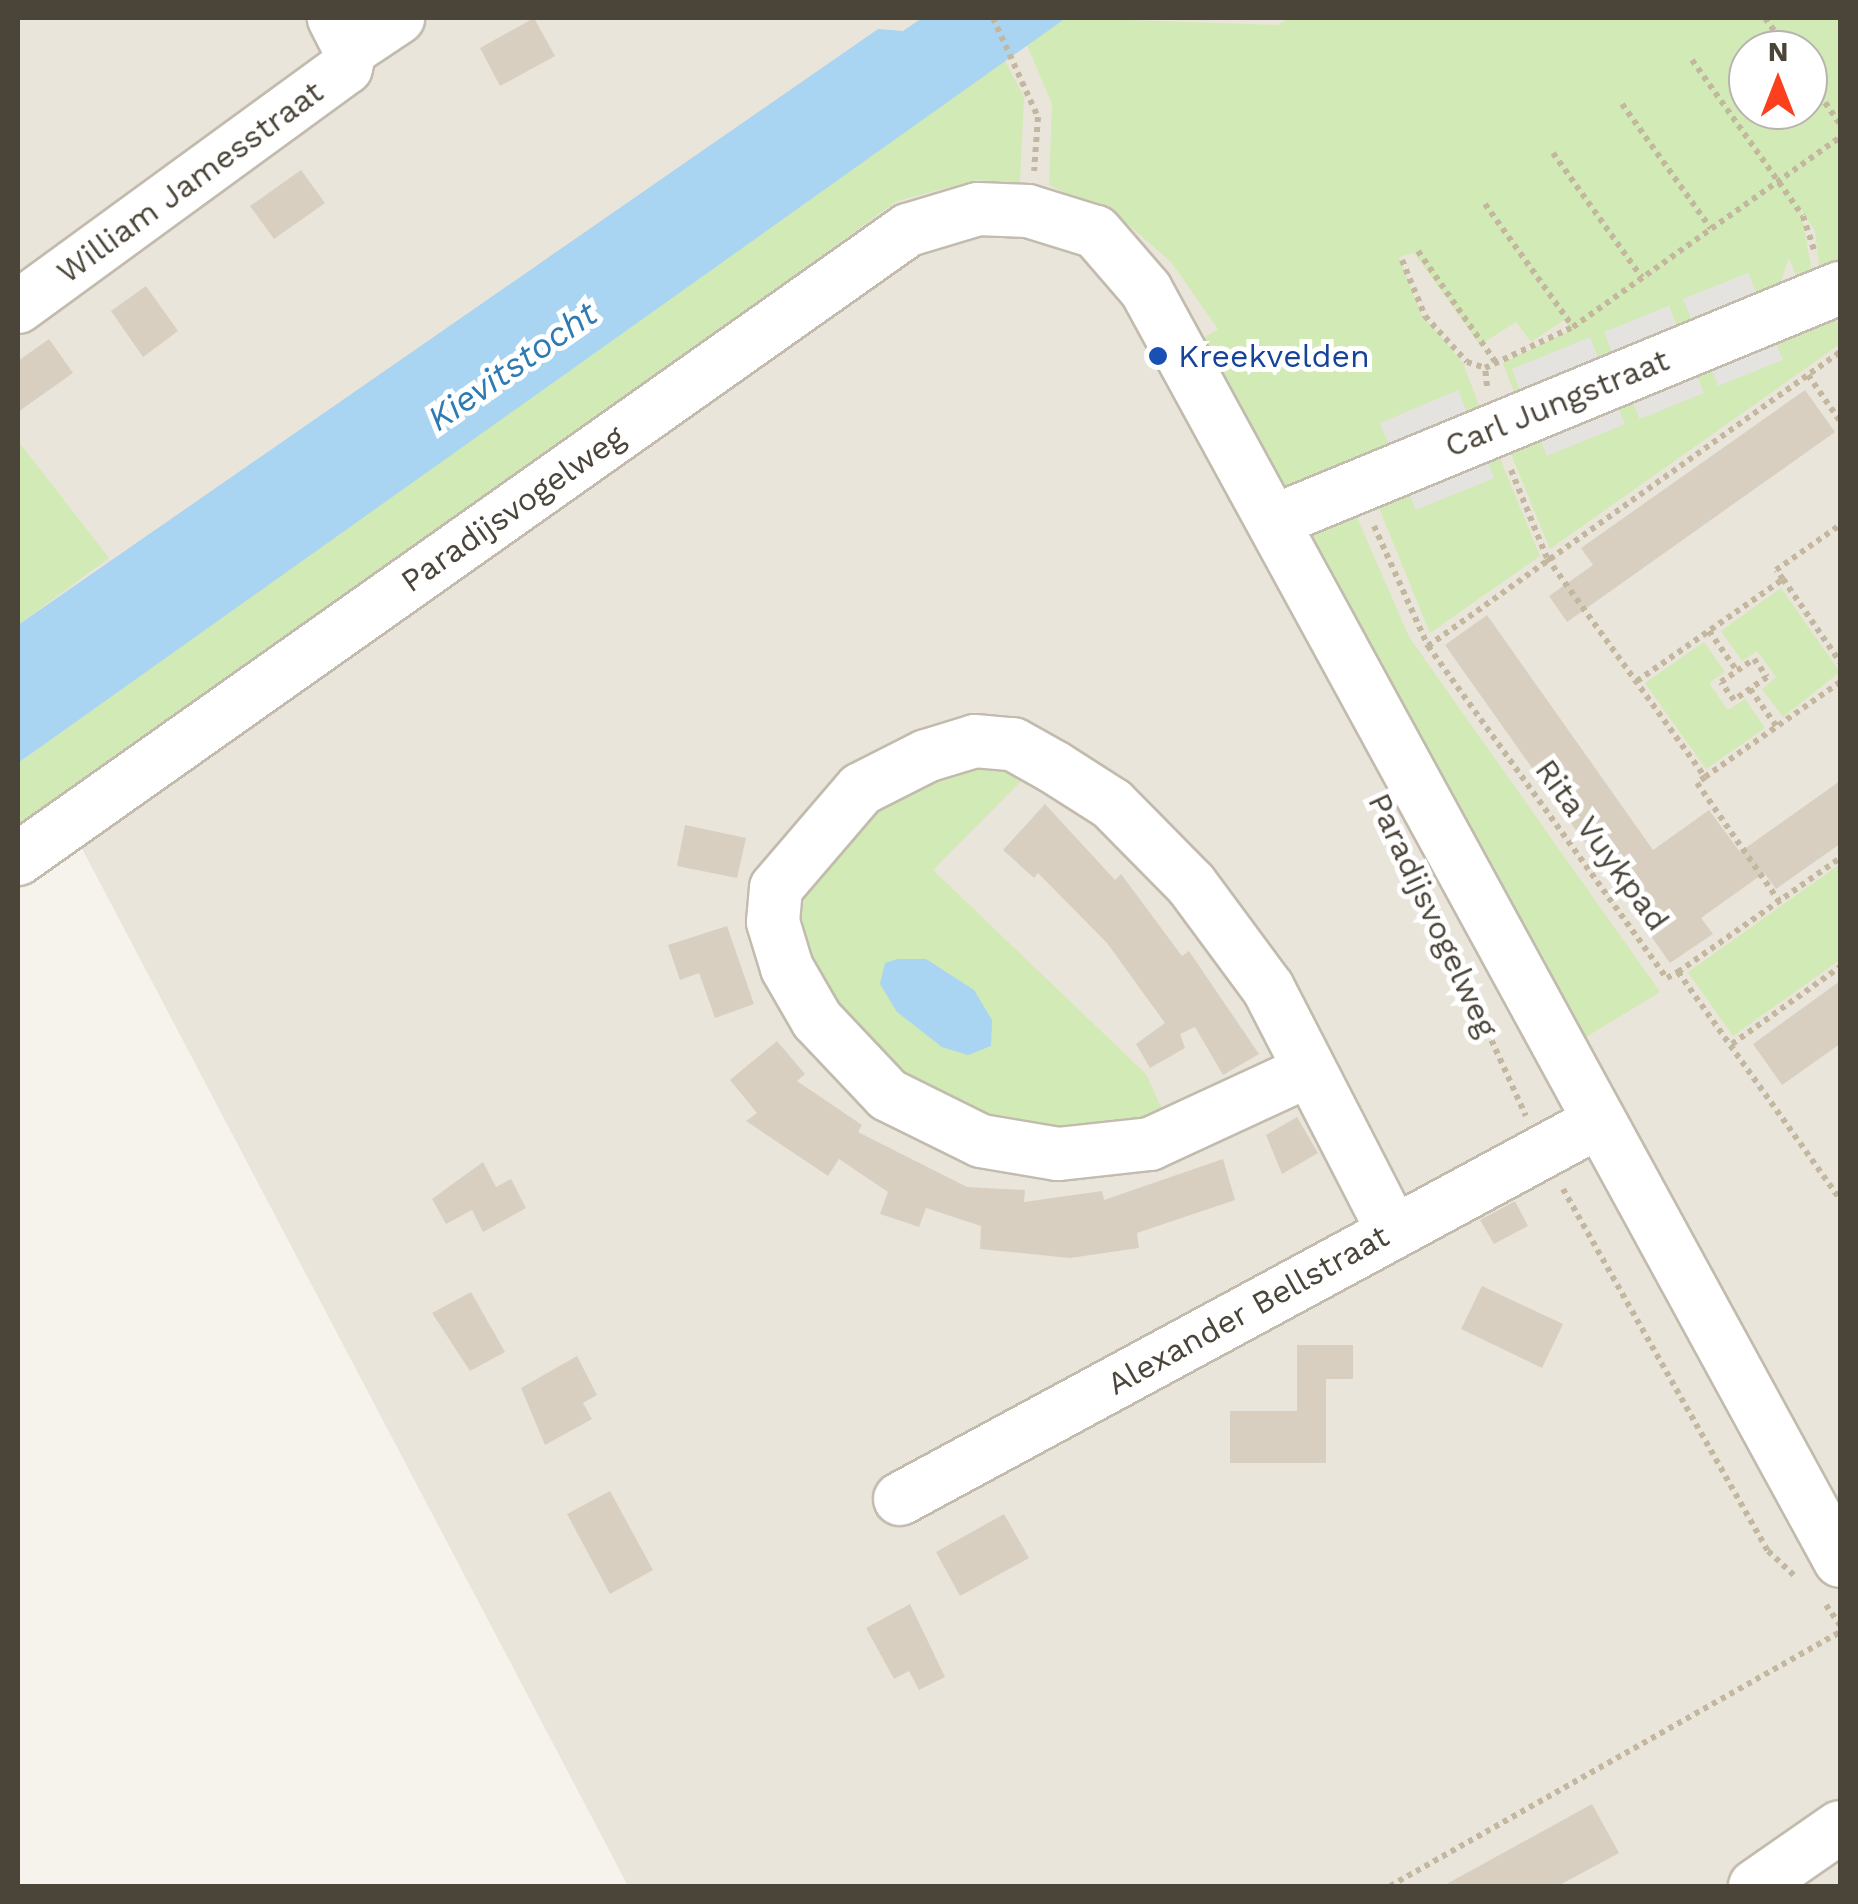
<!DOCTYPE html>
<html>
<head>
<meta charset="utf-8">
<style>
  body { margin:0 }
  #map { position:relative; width:1858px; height:1904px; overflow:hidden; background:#f6f3ec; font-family:"Work Sans",sans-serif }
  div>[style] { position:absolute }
  .residential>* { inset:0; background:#eae5da }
  .green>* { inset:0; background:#d2eab5 }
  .parking>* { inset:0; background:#e5e3e0 }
  .water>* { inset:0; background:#a9d4f2 }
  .building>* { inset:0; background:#d8cfc1 }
  .path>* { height:6px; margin-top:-3px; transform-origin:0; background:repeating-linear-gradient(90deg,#c4b79f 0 5px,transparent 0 10px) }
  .roads { filter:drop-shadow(2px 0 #c2bbae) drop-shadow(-2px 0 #c2bbae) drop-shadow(0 2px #c2bbae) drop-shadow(0 -2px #c2bbae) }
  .minor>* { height:52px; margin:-26px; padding:0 26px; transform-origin:26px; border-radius:26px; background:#fff }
  .dots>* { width:28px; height:28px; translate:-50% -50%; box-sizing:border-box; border:5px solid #fff; border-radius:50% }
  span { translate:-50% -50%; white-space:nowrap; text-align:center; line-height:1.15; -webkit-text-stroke:10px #fff; paint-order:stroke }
  .street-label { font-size:32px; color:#4b4439 }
  .transit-label { font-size:32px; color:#164399 }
  .left { translate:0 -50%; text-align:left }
  .water-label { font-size:35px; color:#2e7ab2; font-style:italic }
  .frame { position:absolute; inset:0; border:20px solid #4b4439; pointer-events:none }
  .north { position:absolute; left:1728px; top:30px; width:100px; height:100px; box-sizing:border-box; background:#fff; border:2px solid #b7b4b0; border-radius:50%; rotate:0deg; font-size:28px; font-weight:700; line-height:40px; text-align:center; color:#4b4439 }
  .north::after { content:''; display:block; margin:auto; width:35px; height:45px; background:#fc3f1d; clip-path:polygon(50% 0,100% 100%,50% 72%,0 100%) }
</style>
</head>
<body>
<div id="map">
  <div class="residential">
    <i style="clip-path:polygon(evenodd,18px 18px,1840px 18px,1840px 1886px,628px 1886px,18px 727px,18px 18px,1748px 50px,1808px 50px,1808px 110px,1748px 110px,1748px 50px)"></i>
  </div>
  <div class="green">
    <i style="clip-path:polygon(evenodd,1066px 18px,1278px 25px,1289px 18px,1840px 18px,1840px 272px,1821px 280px,1815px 231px,1800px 207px,1814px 283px,1801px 288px,1789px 258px,1775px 299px,1761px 304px,1748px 274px,1684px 299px,1696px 331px,1681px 337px,1669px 306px,1616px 363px,1602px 368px,1589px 338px,1512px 369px,1524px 400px,1518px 403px,1503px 363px,1571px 330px,1564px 320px,1531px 342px,1516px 322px,1480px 345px,1414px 253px,1399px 257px,1421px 314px,1463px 363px,1483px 416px,1471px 422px,1457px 391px,1393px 454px,1271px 503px,1188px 347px,1218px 329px,1171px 262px,1124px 221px,1049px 185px,1052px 104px,1026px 43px,1066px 18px,1748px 50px,1808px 50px,1808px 110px,1748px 110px,1748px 50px)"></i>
    <i style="clip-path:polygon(1004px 59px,1024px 97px,1020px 183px,977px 180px,897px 201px,18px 836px,18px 763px)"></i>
    <i style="clip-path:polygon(1827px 307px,1840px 326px,1840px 344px,1550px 549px,1504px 437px,1534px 425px,1547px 455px,1627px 388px,1640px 419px,1691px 362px,1706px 356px,1719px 386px,1771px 330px)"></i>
    <i style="clip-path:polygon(18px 441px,109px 558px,18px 625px)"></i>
    <i style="clip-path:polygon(1493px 441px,1540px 556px,1430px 633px,1372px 491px,1403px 479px,1416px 509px,1493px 478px,1481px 446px)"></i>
    <i style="clip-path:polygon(1356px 515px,1409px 637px,1660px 992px,1568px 1048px,1284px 528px)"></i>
    <i style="clip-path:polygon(1781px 588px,1840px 672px,1783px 717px,1762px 689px,1776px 677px,1757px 651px,1742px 661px,1721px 631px)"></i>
    <i style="clip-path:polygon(1704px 642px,1725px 672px,1709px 683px,1728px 710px,1745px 699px,1765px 728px,1706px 769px,1645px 683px)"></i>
    <i style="clip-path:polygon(945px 763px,1034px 768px,933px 870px,1146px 1074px,1169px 1124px,986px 1131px,838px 1029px,787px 895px,825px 840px)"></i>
    <i style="clip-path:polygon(1840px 864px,1840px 960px,1733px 1036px,1688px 972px)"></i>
  </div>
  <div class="parking">
    <i style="clip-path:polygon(1748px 273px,1761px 304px,1696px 331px,1683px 299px)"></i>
    <i style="clip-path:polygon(1668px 306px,1681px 337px,1616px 363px,1604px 332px)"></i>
    <i style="clip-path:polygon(1771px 330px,1783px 360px,1718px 386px,1706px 356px)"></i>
    <i style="clip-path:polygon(1590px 337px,1602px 368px,1524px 400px,1512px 369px)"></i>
    <i style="clip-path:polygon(1691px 362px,1704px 393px,1640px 419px,1627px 388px)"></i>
    <i style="clip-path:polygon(1458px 390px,1471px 422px,1393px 454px,1380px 423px)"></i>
    <i style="clip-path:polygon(1612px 393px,1625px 424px,1547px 456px,1534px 425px)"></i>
    <i style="clip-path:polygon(1481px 446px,1494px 478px,1416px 510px,1403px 479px)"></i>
  </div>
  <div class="water">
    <i style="clip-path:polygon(922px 18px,1066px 18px,18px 763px,18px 625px,878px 29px,903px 31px)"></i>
    <i style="clip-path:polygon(897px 959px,926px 959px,974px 990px,992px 1020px,991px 1046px,968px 1055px,942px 1047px,897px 1012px,880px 984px,885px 963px)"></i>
  </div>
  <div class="building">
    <i style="clip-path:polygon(534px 18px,555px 56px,500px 86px,480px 48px)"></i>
    <i style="clip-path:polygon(301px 170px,325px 203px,274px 239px,250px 206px)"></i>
    <i style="clip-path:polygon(146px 286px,178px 331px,143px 357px,111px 311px)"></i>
    <i style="clip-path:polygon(49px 339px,73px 373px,18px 412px,18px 361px)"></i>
    <i style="clip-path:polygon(1805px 390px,1835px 432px,1567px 622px,1549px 596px,1593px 565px,1581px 548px)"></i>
    <i style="clip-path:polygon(1487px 615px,1653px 850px,1709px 810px,1740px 852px,1840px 781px,1840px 844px,1776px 889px,1764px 873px,1701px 918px,1713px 934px,1670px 963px,1445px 645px)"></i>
    <i style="clip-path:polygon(1045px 804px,1115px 880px,1121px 874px,1182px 956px,1189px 951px,1259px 1054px,1223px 1075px,1195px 1027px,1180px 1034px,1185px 1048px,1150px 1068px,1136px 1044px,1165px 1023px,1107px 943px,1038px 873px,1034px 878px,1003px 850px)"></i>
    <i style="clip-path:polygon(685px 825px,746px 838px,737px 878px,677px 866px)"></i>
    <i style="clip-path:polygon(727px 926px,754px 1004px,715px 1018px,699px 973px,680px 980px,668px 945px)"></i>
    <i style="clip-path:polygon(1840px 981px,1840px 1044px,1782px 1085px,1753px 1044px)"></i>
    <i style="clip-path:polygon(777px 1041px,805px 1074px,797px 1081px,862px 1125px,858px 1132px,967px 1187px,1025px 1190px,1024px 1202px,1102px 1191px,1104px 1200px,1223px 1159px,1235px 1200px,1137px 1233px,1139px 1248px,1070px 1258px,980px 1249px,981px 1226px,926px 1208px,919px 1227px,880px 1214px,888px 1192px,839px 1159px,828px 1176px,746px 1121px,757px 1113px,730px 1080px)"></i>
    <i style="clip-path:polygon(1297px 1117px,1318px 1153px,1282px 1174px,1266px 1135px)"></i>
    <i style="clip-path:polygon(483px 1162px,496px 1187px,511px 1179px,526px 1208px,483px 1232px,472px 1210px,446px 1224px,432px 1199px)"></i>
    <i style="clip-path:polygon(1515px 1201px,1528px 1226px,1494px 1244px,1480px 1220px)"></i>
    <i style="clip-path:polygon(1482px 1286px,1563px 1324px,1542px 1368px,1461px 1329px)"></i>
    <i style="clip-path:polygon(471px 1292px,505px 1352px,470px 1371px,432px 1313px)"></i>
    <i style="clip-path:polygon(1297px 1345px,1353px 1345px,1353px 1379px,1326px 1379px,1326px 1463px,1230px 1463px,1230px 1411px,1297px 1411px)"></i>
    <i style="clip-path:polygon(577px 1356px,597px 1395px,583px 1403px,592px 1419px,545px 1445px,521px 1388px)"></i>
    <i style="clip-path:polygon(610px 1491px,653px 1570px,610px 1594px,567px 1514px)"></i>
    <i style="clip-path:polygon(1004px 1514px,1029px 1558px,960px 1596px,936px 1552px)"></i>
    <i style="clip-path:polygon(910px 1604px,945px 1677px,919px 1690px,909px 1671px,894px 1679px,866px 1628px)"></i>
    <i style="clip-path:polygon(1592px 1804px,1619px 1853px,1558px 1886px,1443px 1886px)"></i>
  </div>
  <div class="path">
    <i style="left:993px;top:18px;width:109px;rotate:65.6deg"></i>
    <i style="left:1038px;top:117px;width:54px;rotate:94.2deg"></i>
    <i style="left:1765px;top:18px;width:39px;rotate:54deg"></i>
    <i style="left:1692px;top:60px;width:191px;rotate:54.6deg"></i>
    <i style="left:1803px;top:216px;width:40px;rotate:72deg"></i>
    <i style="left:1808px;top:78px;width:56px;rotate:55.2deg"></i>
    <i style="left:1622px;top:104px;width:153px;rotate:54.5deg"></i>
    <i style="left:1553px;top:153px;width:153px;rotate:54.5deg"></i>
    <i style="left:1485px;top:204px;width:151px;rotate:54.4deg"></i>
    <i style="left:1418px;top:251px;width:136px;rotate:55.1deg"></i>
    <i style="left:1402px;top:260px;width:61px;rotate:67.7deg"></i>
    <i style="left:1425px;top:316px;width:62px;rotate:47.6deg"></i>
    <i style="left:1467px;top:362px;width:19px;rotate:18deg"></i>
    <i style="left:1808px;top:375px;width:56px;rotate:55.2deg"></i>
    <i style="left:1487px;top:386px;width:18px;rotate:-96deg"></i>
    <i style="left:1485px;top:368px;width:97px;rotate:-25deg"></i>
    <i style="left:1573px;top:327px;width:328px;rotate:-35.4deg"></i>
    <i style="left:1511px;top:470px;width:95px;rotate:67.8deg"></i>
    <i style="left:1547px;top:558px;width:270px;rotate:54.2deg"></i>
    <i style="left:1705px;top:777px;width:165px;rotate:-35.1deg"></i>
    <i style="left:1374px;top:526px;width:132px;rotate:65.8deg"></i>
    <i style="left:1428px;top:646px;width:409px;rotate:54.3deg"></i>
    <i style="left:1667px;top:978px;width:13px;rotate:-29deg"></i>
    <i style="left:1678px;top:972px;width:279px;rotate:54.5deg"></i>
    <i style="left:1783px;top:579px;width:11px;rotate:-128deg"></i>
    <i style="left:1776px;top:570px;width:78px;rotate:-35.1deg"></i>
    <i style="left:1709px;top:631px;width:49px;rotate:55deg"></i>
    <i style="left:1428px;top:646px;width:506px;rotate:-35.51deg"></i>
    <i style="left:1754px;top:659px;width:22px;rotate:54deg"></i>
    <i style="left:1767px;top:677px;width:40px;rotate:145.1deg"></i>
    <i style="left:1734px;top:700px;width:22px;rotate:-126deg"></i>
    <i style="left:1721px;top:682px;width:40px;rotate:-34.9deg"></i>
    <i style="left:1637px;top:681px;width:178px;rotate:-34.9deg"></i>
    <i style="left:1783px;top:579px;width:101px;rotate:55.5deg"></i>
    <i style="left:1750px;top:689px;width:47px;rotate:54.6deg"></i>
    <i style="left:1705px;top:777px;width:10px;rotate:143deg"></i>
    <i style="left:1697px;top:783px;width:144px;rotate:55.2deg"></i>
    <i style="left:1446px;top:940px;width:193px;rotate:65.6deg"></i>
    <i style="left:1678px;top:972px;width:198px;rotate:-35.1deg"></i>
    <i style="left:1732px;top:1044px;width:133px;rotate:-35.5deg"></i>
    <i style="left:1563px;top:1189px;width:416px;rotate:60.5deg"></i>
    <i style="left:1768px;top:1551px;width:37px;rotate:43deg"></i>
    <i style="left:1826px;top:1605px;width:24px;rotate:55deg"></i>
    <i style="left:1390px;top:1886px;width:517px;rotate:-29.44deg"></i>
  </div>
  <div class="roads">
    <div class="minor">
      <i style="left:350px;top:50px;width:58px;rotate:-33.7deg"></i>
      <i style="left:18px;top:307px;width:406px;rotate:-36.1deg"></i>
      <i style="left:346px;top:68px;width:18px;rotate:-77deg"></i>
      <i style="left:350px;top:50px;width:36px;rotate:-117deg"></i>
      <i style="left:1274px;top:521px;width:612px;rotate:-22.38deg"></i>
      <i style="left:18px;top:859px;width:1090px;rotate:-35.25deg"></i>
      <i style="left:908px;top:230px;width:73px;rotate:-16.7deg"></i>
      <i style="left:978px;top:209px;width:50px;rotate:2.3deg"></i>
      <i style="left:1028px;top:211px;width:71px;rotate:17.2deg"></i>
      <i style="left:1096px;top:232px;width:77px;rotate:49.2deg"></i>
      <i style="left:1146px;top:290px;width:1448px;rotate:61.36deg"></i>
      <i style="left:1308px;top:1071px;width:174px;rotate:155.2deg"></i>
      <i style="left:1150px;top:1144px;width:93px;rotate:173.8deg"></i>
      <i style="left:1058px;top:1154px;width:78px;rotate:-170.4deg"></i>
      <i style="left:981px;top:1141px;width:104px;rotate:-153.7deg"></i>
      <i style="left:888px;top:1095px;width:103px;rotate:-133.4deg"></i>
      <i style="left:817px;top:1020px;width:60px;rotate:-120deg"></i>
      <i style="left:787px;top:968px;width:48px;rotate:-106.9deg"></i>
      <i style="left:773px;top:922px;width:34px;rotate:-85deg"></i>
      <i style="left:776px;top:888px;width:130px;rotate:-49.4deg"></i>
      <i style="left:861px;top:789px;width:73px;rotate:-26.9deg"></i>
      <i style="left:926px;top:756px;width:51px;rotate:-17deg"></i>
      <i style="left:975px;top:741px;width:38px;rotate:5deg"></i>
      <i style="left:1013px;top:744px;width:47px;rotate:29.3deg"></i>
      <i style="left:1054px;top:767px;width:69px;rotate:32.5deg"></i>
      <i style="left:1112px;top:804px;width:112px;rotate:45.4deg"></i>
      <i style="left:1191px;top:884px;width:129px;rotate:53.5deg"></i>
      <i style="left:1268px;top:988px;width:273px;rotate:62.8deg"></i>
      <i style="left:900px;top:1499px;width:793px;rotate:-28.37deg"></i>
      <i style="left:1755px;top:1886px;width:103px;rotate:-34.8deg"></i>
    </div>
  </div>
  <div class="dots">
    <i style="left:1158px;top:356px;background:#1a4fb4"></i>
  </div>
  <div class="street-label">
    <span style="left:190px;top:182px;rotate:-36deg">William Jamesstraat</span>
    <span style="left:1557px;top:403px;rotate:-22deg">Carl Jungstraat</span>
    <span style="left:513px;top:509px;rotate:-35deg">Paradijsvogelweg</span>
    <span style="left:1602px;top:845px;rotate:54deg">Rita Vuykpad</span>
    <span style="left:1433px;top:915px;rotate:65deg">Paradijsvogelweg</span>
    <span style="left:1248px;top:1310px;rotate:-29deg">Alexander Bellstraat</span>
  </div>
  <div class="transit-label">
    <span class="left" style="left:1178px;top:356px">Kreekvelden</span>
  </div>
  <div class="water-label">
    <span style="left:512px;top:366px;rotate:-35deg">Kievitstocht</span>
  </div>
  <div class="frame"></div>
  <div class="north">N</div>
</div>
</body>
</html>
